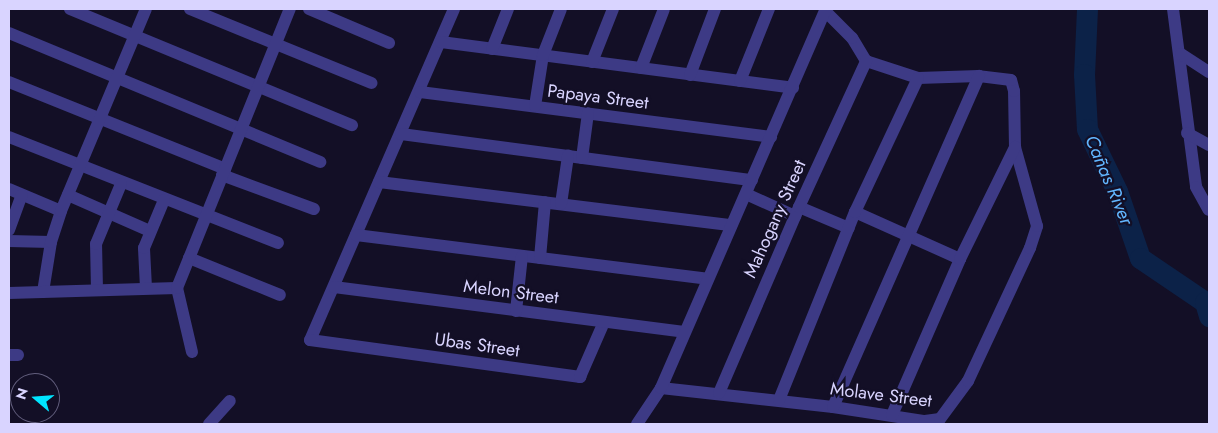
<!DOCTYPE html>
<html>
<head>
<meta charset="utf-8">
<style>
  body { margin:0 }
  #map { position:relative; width:1218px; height:433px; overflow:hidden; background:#130f26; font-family:Jost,sans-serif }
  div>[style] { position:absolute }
  .river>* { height:21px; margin:-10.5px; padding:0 10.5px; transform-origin:10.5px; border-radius:10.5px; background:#0c2248 }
  .minor>* { height:12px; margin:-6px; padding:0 6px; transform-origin:6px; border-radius:6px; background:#3d3a85 }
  span { translate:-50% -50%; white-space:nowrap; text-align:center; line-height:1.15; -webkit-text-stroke:4.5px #130f26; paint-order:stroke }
  .street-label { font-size:18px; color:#d9d4ff }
  .water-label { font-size:19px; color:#62b6ff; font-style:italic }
  .frame { position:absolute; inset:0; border:10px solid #d9d4ff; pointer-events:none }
  .north { position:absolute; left:10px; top:373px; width:50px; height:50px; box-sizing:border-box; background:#130f26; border:1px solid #625e7d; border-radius:50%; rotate:288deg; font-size:14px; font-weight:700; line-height:20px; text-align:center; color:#d9d4ff }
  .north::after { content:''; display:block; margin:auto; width:18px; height:22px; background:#00e5ff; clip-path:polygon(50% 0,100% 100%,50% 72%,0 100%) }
</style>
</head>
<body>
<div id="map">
  <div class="river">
    <i style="left:1087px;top:9px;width:65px;rotate:92.6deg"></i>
    <i style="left:1084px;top:74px;width:55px;rotate:86.9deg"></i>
    <i style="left:1087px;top:129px;width:69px;rotate:64.2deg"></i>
    <i style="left:1117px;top:191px;width:71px;rotate:71.1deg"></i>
    <i style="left:1140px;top:258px;width:78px;rotate:34.1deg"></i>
    <i style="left:1205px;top:302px;width:15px;rotate:74deg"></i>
  </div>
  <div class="minor">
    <i style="left:70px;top:9px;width:305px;rotate:22.4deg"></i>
    <i style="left:190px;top:9px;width:196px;rotate:22.2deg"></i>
    <i style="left:309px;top:9px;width:87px;rotate:23deg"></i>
    <i style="left:454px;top:9px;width:361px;rotate:113.5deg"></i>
    <i style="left:310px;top:340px;width:273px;rotate:7.8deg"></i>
    <i style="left:580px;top:377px;width:60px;rotate:-66.4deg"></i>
    <i style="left:1173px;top:9px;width:179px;rotate:82.6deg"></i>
    <i style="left:1196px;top:187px;width:26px;rotate:61deg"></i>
    <i style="left:9px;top:33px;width:337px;rotate:22.5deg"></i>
    <i style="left:441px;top:42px;width:355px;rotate:7.4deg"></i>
    <i style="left:492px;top:49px;width:43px;rotate:-68.2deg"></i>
    <i style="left:1181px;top:54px;width:33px;rotate:33deg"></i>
    <i style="left:592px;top:62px;width:57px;rotate:-68.4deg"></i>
    <i style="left:641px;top:68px;width:63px;rotate:-68.7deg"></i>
    <i style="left:690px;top:75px;width:71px;rotate:-69.3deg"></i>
    <i style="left:740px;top:81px;width:78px;rotate:-68.1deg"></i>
    <i style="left:9px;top:82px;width:233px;rotate:21.9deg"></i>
    <i style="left:420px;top:92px;width:354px;rotate:7.3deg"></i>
    <i style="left:535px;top:106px;width:52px;rotate:-81.1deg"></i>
    <i style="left:543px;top:55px;width:49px;rotate:-68.6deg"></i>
    <i style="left:1187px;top:133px;width:25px;rotate:29deg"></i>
    <i style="left:401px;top:134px;width:354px;rotate:7.5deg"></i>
    <i style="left:9px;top:137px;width:289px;rotate:21.5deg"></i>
    <i style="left:582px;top:158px;width:45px;rotate:-82.4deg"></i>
    <i style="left:222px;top:175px;width:98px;rotate:20.3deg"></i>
    <i style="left:379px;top:182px;width:355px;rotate:7deg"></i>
    <i style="left:9px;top:189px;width:56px;rotate:22.9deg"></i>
    <i style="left:746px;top:194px;width:54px;rotate:24.2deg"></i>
    <i style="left:68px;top:195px;width:90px;rotate:23.7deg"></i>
    <i style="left:561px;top:204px;width:49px;rotate:-81.7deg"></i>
    <i style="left:799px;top:207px;width:54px;rotate:22.8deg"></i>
    <i style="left:855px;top:212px;width:115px;rotate:24.1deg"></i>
    <i style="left:9px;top:230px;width:37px;rotate:-70deg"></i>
    <i style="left:356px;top:235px;width:354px;rotate:7.1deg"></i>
    <i style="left:9px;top:241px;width:42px;rotate:1.4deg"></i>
    <i style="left:189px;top:258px;width:98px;rotate:22.1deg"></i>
    <i style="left:540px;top:258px;width:56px;rotate:-84.9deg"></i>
    <i style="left:334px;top:287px;width:353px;rotate:7.3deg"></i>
    <i style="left:146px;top:288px;width:40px;rotate:-92.9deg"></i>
    <i style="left:144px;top:248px;width:52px;rotate:-67.4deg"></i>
    <i style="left:97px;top:290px;width:46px;rotate:-91.2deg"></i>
    <i style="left:96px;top:244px;width:65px;rotate:-67.4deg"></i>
    <i style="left:43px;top:292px;width:51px;rotate:-80.9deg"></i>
    <i style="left:51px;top:242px;width:33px;rotate:-72deg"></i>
    <i style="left:61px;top:211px;width:219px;rotate:-67.2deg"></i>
    <i style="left:9px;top:293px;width:168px;rotate:-1.7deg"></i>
    <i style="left:516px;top:311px;width:55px;rotate:-83.8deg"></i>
    <i style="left:192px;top:352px;width:66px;rotate:-103.2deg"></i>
    <i style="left:177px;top:288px;width:301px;rotate:-68deg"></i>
    <i style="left:9px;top:355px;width:9px"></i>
    <i style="left:661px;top:388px;width:173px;rotate:6.3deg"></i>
    <i style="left:833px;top:407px;width:93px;rotate:8.7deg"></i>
    <i style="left:925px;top:421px;width:15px;rotate:-8deg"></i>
    <i style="left:940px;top:419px;width:47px;rotate:-53.6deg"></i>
    <i style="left:968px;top:381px;width:147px;rotate:-65deg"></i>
    <i style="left:1030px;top:248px;width:23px;rotate:-72deg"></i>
    <i style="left:1037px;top:226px;width:82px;rotate:-105.6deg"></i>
    <i style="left:1015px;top:147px;width:56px;rotate:-91deg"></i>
    <i style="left:1014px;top:91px;width:11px;rotate:-105deg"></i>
    <i style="left:1011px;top:80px;width:32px;rotate:-173deg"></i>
    <i style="left:979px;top:76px;width:61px;rotate:178.1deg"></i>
    <i style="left:918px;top:78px;width:55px;rotate:-161.9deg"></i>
    <i style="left:866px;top:61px;width:27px;rotate:-121deg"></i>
    <i style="left:852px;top:38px;width:37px;rotate:-135deg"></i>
    <i style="left:719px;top:393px;width:202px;rotate:-66.7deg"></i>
    <i style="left:799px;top:207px;width:161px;rotate:-65.3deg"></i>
    <i style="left:779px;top:400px;width:203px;rotate:-68deg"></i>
    <i style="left:855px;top:212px;width:148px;rotate:-64.8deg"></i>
    <i style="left:833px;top:407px;width:362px;rotate:-66.2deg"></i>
    <i style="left:892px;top:415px;width:170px;rotate:-66.4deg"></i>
    <i style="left:960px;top:259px;width:125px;rotate:-63.8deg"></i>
    <i style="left:209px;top:424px;width:31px;rotate:-48deg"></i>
    <i style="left:637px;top:424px;width:43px;rotate:-56.3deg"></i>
    <i style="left:661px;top:388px;width:413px;rotate:-66.5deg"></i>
  </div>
  <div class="street-label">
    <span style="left:598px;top:97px;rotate:7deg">Papaya Street</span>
    <span style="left:775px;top:219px;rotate:-66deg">Mahogany Street</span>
    <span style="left:511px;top:292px;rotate:7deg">Melon Street</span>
    <span style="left:477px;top:345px;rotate:8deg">Ubas Street</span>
    <span style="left:881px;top:395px;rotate:7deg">Molave Street</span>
  </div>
  <div class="water-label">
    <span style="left:1109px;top:180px;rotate:67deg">Cañas River</span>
  </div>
  <div class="frame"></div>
  <div class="north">N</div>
</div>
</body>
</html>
